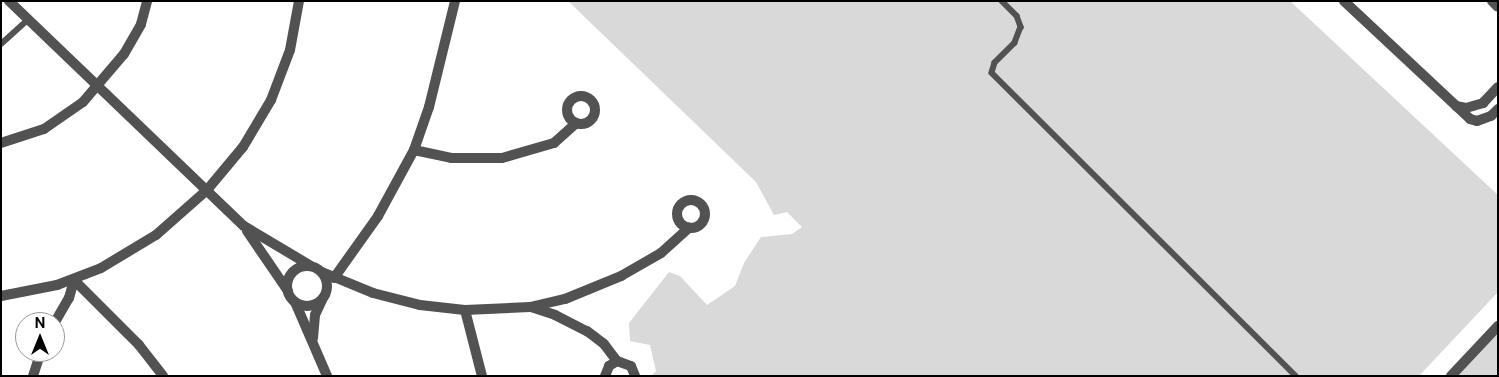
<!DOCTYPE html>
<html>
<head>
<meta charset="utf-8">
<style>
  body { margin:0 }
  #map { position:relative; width:1499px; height:377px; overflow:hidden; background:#fff; font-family:"Public Sans",sans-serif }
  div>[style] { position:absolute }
  .green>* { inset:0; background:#d9d9d9 }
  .lane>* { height:5.5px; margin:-2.75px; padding:0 2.75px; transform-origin:2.75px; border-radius:2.75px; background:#525252 }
  .street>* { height:10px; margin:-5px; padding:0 5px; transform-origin:5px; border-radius:5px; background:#525252 }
  .street>.ring { margin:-5px; padding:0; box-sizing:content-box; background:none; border:10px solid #525252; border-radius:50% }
  span { translate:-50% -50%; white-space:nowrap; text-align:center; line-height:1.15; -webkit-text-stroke:5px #fff; paint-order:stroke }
  .frame { position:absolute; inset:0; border:2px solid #000; pointer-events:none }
  .north { position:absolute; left:15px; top:312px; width:50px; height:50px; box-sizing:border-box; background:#fff; border:1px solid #999; border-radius:50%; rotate:0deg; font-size:14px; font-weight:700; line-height:20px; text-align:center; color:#000 }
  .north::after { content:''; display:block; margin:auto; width:18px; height:22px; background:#000; clip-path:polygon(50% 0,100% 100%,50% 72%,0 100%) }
</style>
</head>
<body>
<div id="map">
  <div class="green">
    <i style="clip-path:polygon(568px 1px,1290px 1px,1498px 195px,1498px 292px,1419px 376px,651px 376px,656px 371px,650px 345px,630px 341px,629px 323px,669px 272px,680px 276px,707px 305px,735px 286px,744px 263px,761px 237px,792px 234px,802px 227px,787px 212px,774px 215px,756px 182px)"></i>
    <i style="clip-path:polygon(1498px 324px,1498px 376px,1449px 376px)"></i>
  </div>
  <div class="lane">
    <i style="left:1002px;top:1px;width:21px;rotate:45deg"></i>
    <i style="left:1017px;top:16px;width:12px;rotate:70deg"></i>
    <i style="left:1021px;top:27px;width:17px;rotate:111deg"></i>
    <i style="left:1015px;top:43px;width:28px;rotate:135deg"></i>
    <i style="left:995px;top:63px;width:10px;rotate:107deg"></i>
    <i style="left:992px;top:73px;width:429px;rotate:44.9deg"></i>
    <i style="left:1px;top:44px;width:36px;rotate:-42deg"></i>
  </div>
  <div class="street">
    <i style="left:9px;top:1px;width:325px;rotate:43.8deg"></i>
    <i style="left:244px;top:226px;width:78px;rotate:30.8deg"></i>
    <i style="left:1344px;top:1px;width:173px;rotate:43.1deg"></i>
    <i style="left:1470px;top:119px;width:7px;rotate:16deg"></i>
    <i style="left:1477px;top:121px;width:15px;rotate:-20deg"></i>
    <i style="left:1491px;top:116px;width:10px;rotate:-45deg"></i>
    <i style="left:1492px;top:1px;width:8px;rotate:45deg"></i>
    <i class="ring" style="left:567px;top:96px;width:18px;height:18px"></i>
    <i style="left:1456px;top:106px;width:10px;rotate:11deg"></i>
    <i style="left:1466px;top:108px;width:18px;rotate:-16deg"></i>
    <i style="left:1483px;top:103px;width:22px;rotate:-47deg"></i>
    <i style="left:1px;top:143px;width:45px;rotate:-18deg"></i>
    <i style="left:44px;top:129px;width:47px;rotate:-34.7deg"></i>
    <i style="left:83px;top:102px;width:63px;rotate:-49.5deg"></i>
    <i style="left:124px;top:54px;width:34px;rotate:-60deg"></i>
    <i style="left:141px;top:24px;width:24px;rotate:-75deg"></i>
    <i style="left:414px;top:150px;width:38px;rotate:12deg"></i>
    <i style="left:451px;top:158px;width:51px"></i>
    <i style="left:502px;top:158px;width:54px;rotate:-16.1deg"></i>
    <i style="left:554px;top:143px;width:30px;rotate:-42deg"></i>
    <i class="ring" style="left:677px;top:200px;width:18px;height:18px"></i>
    <i style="left:247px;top:231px;width:73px;rotate:55.7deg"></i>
    <i class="ring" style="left:287px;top:266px;width:30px;height:30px"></i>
    <i style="left:322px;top:272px;width:55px;rotate:22.4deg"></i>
    <i style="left:373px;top:293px;width:49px;rotate:14.3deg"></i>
    <i style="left:420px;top:305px;width:45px;rotate:6.3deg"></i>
    <i style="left:465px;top:310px;width:65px;rotate:-2.6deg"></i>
    <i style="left:530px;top:307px;width:36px;rotate:-13deg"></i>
    <i style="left:565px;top:299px;width:61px;rotate:-22.3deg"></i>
    <i style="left:621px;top:276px;width:46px;rotate:-29.9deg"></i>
    <i style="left:661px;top:253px;width:38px;rotate:-42deg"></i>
    <i style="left:334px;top:278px;width:76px;rotate:-54.6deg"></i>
    <i style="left:378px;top:216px;width:75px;rotate:-61.4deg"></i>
    <i style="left:414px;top:150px;width:46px;rotate:-70.8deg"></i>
    <i style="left:429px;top:107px;width:109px;rotate:-76.2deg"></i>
    <i style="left:74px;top:280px;width:92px;rotate:45deg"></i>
    <i style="left:139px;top:345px;width:39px;rotate:52deg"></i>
    <i style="left:1px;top:296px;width:57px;rotate:-11.1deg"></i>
    <i style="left:57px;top:285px;width:47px;rotate:-21.1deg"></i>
    <i style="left:101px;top:268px;width:64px;rotate:-31deg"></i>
    <i style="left:156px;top:235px;width:68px;rotate:-41.4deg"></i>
    <i style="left:207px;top:190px;width:56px;rotate:-50.1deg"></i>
    <i style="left:243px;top:147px;width:55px;rotate:-59.2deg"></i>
    <i style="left:271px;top:100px;width:53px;rotate:-69.2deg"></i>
    <i style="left:290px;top:50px;width:50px;rotate:-79.6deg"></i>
    <i style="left:295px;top:302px;width:81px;rotate:66.6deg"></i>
    <i style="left:531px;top:307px;width:25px;rotate:18deg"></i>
    <i style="left:555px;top:315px;width:36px;rotate:27deg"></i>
    <i style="left:587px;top:331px;width:21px;rotate:37deg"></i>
    <i style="left:604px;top:344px;width:21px;rotate:53deg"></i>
    <i style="left:465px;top:310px;width:68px;rotate:75.6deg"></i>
    <i style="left:55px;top:322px;width:28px;rotate:-60deg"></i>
    <i style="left:69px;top:298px;width:19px;rotate:-74deg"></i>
    <i style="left:313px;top:338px;width:23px;rotate:-85deg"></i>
    <i style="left:315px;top:315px;width:17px;rotate:-65deg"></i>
    <i style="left:33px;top:376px;width:25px;rotate:-72deg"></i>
    <i style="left:605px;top:376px;width:11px;rotate:-68deg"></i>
    <i style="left:609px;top:366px;width:9px;rotate:-32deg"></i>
    <i style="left:617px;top:361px;width:15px;rotate:20deg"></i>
    <i style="left:631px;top:366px;width:11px;rotate:68deg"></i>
    <i style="left:1451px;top:376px;width:69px;rotate:-46.8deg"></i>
  </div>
  <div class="frame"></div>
  <div class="north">N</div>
</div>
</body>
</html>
